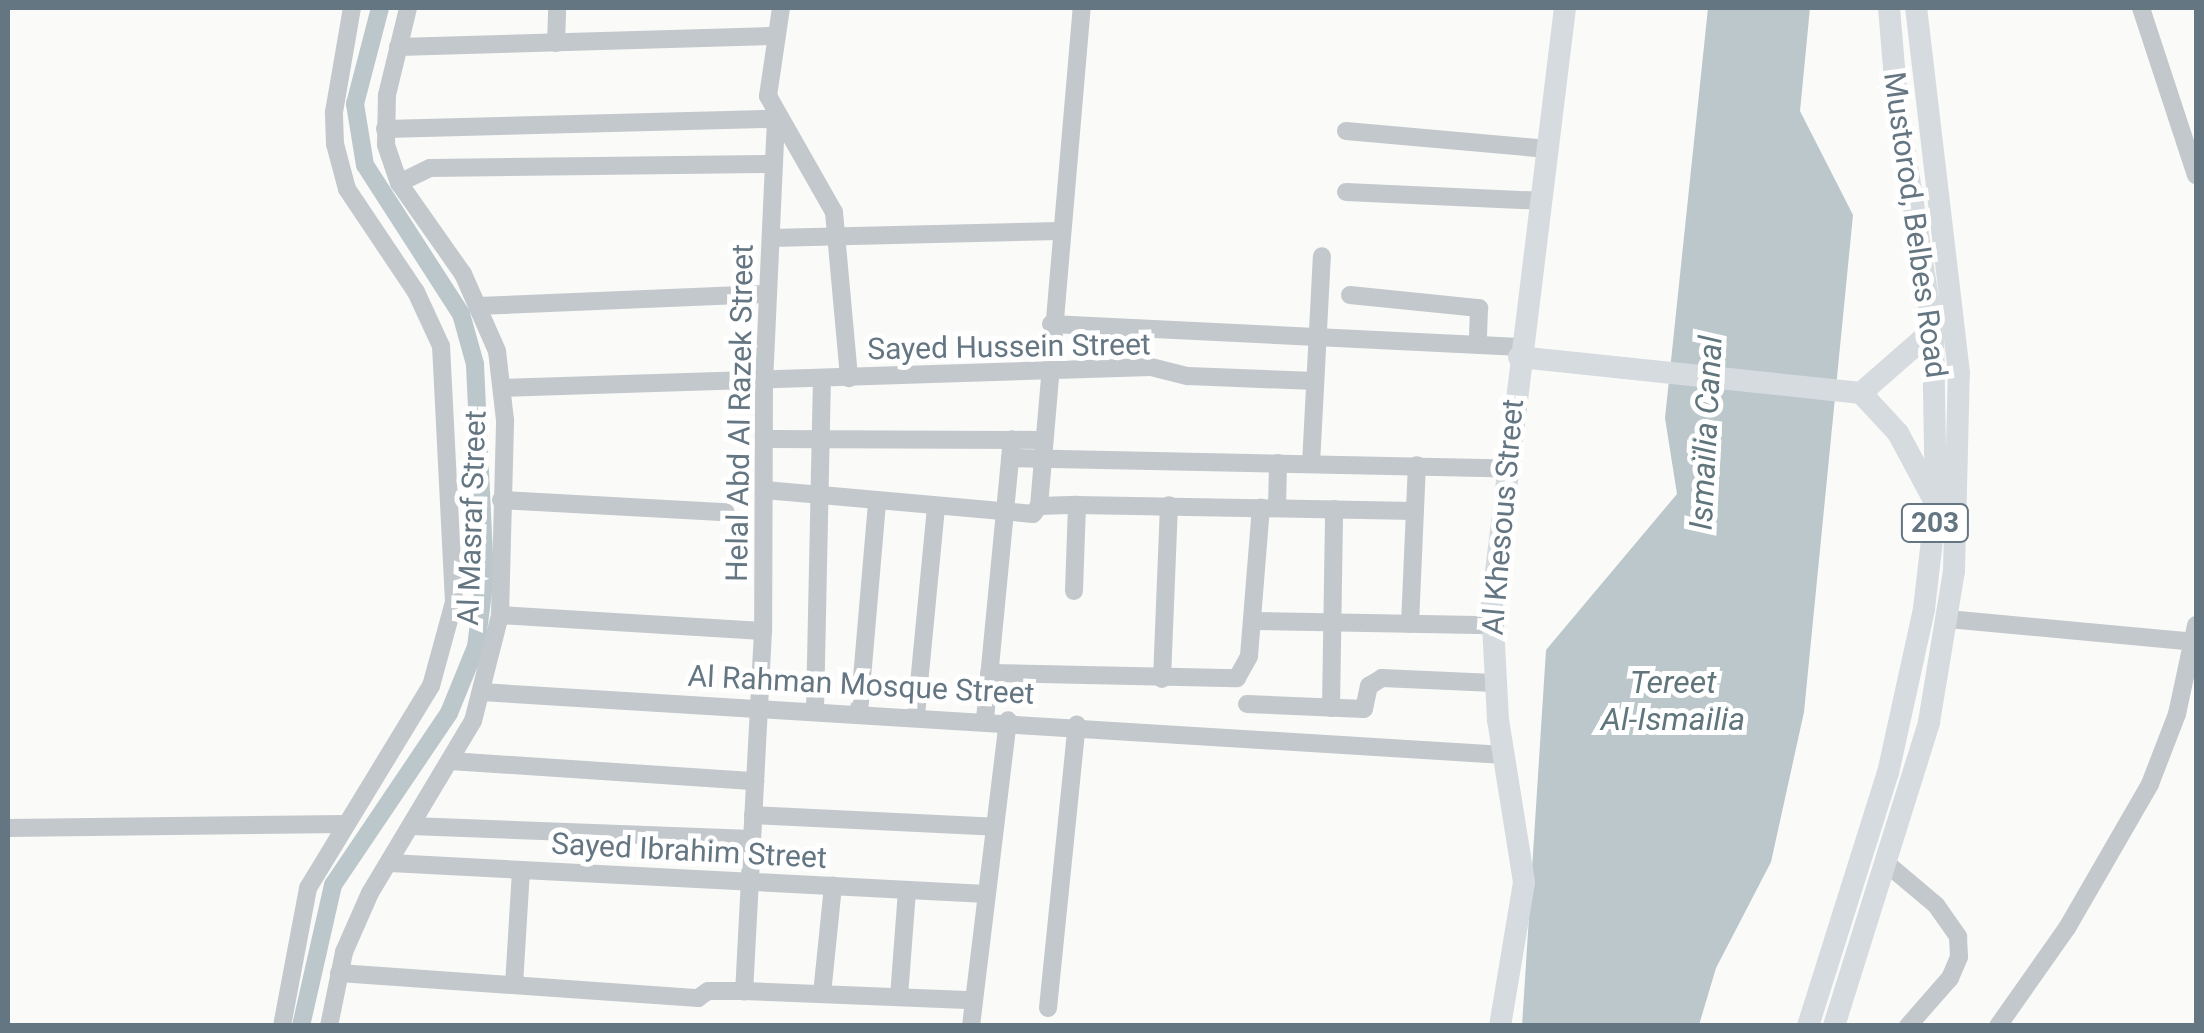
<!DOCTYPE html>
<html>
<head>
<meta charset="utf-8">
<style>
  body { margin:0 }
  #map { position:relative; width:2204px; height:1033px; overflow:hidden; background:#fafaf8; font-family:Roboto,sans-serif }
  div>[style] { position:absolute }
  .water>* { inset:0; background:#bbc7cb }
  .canal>* { height:18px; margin:-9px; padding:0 9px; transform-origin:9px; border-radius:9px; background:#bbc7cb }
  .minor>* { height:18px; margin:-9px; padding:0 9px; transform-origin:9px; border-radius:9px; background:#c3c8cc }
  .major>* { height:22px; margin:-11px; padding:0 11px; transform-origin:11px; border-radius:11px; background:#d6dbdf }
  span { translate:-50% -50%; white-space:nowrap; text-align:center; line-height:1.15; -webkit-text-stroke:10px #fff; paint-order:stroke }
  .shield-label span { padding:2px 8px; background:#fff; border:2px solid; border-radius:8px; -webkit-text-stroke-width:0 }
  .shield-label { font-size:28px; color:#657683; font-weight:700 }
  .street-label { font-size:30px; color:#657683 }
  .water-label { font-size:32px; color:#60757c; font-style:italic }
  .frame { position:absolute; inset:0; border:10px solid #657683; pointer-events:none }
</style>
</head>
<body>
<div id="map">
  <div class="water">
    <i style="clip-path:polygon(1708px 8px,1810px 8px,1800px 111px,1853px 215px,1804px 712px,1771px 862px,1716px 968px,1699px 1025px,1522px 1026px,1546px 650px,1677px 494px,1665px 418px)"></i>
  </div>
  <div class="canal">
    <i style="left:301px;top:1026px;width:145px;rotate:-77.2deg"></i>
    <i style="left:333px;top:885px;width:207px;rotate:-56deg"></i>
    <i style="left:449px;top:713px;width:71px;rotate:-67.8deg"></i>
    <i style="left:476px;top:647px;width:71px;rotate:-82.7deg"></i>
    <i style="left:485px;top:577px;width:213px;rotate:-92.7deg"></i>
    <i style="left:475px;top:364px;width:52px;rotate:-105.6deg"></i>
    <i style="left:461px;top:314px;width:177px;rotate:-122.8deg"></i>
    <i style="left:365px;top:165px;width:62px;rotate:-99.3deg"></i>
    <i style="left:355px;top:104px;width:99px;rotate:-75.4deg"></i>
  </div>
  <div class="minor">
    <i style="left:781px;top:8px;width:89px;rotate:98.4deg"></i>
    <i style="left:768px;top:96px;width:133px;rotate:60.4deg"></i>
    <i style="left:834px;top:212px;width:167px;rotate:84.8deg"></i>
    <i style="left:2141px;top:8px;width:176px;rotate:71.8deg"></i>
    <i style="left:556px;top:43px;width:35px;rotate:-88deg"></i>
    <i style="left:398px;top:47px;width:376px;rotate:-1.7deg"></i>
    <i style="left:385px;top:129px;width:391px;rotate:-1.5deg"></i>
    <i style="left:776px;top:119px;width:262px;rotate:92.6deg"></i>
    <i style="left:764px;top:381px;width:250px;rotate:90.2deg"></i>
    <i style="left:763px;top:631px;width:361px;rotate:93deg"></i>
    <i style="left:1346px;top:131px;width:203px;rotate:5.1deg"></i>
    <i style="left:399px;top:183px;width:34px;rotate:-26deg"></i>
    <i style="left:430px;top:168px;width:344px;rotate:-0.7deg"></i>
    <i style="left:1346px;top:192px;width:195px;rotate:2.6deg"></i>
    <i style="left:771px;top:238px;width:288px;rotate:-1.4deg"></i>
    <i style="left:1350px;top:295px;width:130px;rotate:5.8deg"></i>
    <i style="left:1479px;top:308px;width:37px;rotate:92deg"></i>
    <i style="left:478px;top:306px;width:290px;rotate:-2.4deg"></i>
    <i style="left:1051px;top:324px;width:470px;rotate:2.8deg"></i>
    <i style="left:503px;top:388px;width:648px;rotate:-1.86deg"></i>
    <i style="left:1151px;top:367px;width:38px;rotate:14deg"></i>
    <i style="left:1188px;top:376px;width:127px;rotate:2.3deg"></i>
    <i style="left:766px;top:439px;width:278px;rotate:0.2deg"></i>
    <i style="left:1010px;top:458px;width:496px;rotate:1.2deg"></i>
    <i style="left:1311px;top:464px;width:208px;rotate:-87deg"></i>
    <i style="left:765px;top:490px;width:269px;rotate:5.1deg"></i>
    <i style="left:1033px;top:514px;width:10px;rotate:-53deg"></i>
    <i style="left:1039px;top:506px;width:38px;rotate:-2deg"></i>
    <i style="left:1077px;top:505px;width:338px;rotate:1deg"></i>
    <i style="left:501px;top:500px;width:225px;rotate:3.1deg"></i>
    <i style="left:1039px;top:506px;width:500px;rotate:-85.1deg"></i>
    <i style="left:1277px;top:508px;width:45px;rotate:-88.7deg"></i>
    <i style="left:1074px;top:591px;width:86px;rotate:-88deg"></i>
    <i style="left:500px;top:615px;width:263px;rotate:3.5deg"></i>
    <i style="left:1948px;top:619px;width:249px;rotate:5.3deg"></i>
    <i style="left:1252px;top:621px;width:239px;rotate:1deg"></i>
    <i style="left:1410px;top:624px;width:159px;rotate:-87.5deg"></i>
    <i style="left:989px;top:673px;width:248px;rotate:1.2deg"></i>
    <i style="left:1237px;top:678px;width:25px;rotate:-61deg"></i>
    <i style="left:1249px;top:656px;width:149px;rotate:-85.4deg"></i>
    <i style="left:1162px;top:679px;width:174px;rotate:-87.7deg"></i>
    <i style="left:481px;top:692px;width:1025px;rotate:3.52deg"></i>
    <i style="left:1247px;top:704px;width:117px;rotate:2.4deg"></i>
    <i style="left:1364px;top:709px;width:24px;rotate:-78deg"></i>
    <i style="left:1369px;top:686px;width:15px;rotate:-32deg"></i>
    <i style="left:1382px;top:678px;width:112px;rotate:2.6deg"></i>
    <i style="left:1331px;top:708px;width:199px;rotate:-89.1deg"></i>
    <i style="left:815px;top:710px;width:332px;rotate:-88.8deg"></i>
    <i style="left:859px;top:713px;width:213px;rotate:-85.1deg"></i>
    <i style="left:916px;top:715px;width:209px;rotate:-84.5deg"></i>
    <i style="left:985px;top:719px;width:281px;rotate:-84.5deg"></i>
    <i style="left:450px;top:761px;width:306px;rotate:3.8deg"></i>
    <i style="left:753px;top:815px;width:242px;rotate:2.8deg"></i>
    <i style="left:411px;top:826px;width:341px;rotate:2.2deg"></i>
    <i style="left:8px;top:828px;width:337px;rotate:-0.7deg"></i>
    <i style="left:390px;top:863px;width:597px;rotate:2.98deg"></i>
    <i style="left:1886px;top:863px;width:65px;rotate:40deg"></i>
    <i style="left:1936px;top:905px;width:39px;rotate:55deg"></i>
    <i style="left:1958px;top:937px;width:20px;rotate:87deg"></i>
    <i style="left:1959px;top:957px;width:23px;rotate:113deg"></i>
    <i style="left:1950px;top:978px;width:64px;rotate:131.2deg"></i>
    <i style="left:339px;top:973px;width:360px;rotate:4deg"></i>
    <i style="left:698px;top:998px;width:12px;rotate:-35deg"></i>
    <i style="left:708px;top:991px;width:36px"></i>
    <i style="left:744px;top:991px;width:229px;rotate:2.3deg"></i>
    <i style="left:514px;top:985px;width:115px;rotate:-86.5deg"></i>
    <i style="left:822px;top:994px;width:109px;rotate:-84.2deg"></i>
    <i style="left:899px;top:997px;width:107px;rotate:-85.7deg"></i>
    <i style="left:1048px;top:1008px;width:285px;rotate:-84.2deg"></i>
    <i style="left:282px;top:1026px;width:140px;rotate:-79.3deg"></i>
    <i style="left:308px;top:888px;width:237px;rotate:-58.7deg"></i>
    <i style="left:431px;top:686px;width:87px;rotate:-74.7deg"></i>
    <i style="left:454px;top:602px;width:256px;rotate:-92.9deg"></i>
    <i style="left:441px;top:346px;width:60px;rotate:-114.8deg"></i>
    <i style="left:416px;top:292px;width:124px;rotate:-123.8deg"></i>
    <i style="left:347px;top:189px;width:47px;rotate:-104.9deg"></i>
    <i style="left:335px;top:144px;width:32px;rotate:-92deg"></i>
    <i style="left:334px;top:112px;width:106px;rotate:-80.2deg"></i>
    <i style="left:329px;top:1026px;width:76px;rotate:-78.5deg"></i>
    <i style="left:344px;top:952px;width:64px;rotate:-66.2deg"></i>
    <i style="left:370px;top:893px;width:200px;rotate:-59.1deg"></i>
    <i style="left:473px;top:721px;width:109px;rotate:-75.7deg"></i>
    <i style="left:500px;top:615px;width:195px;rotate:-88.5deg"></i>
    <i style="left:505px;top:420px;width:69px;rotate:-96.6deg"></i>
    <i style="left:497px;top:351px;width:84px;rotate:-113.8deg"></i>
    <i style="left:463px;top:274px;width:111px;rotate:-125.1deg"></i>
    <i style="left:399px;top:183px;width:40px;rotate:-108.9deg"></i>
    <i style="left:386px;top:145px;width:50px;rotate:-88.9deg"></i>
    <i style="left:387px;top:95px;width:89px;rotate:-76.4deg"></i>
    <i style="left:971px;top:1026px;width:308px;rotate:-83.1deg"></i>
    <i style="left:1998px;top:1026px;width:120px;rotate:-54.9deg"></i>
    <i style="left:2067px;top:928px;width:166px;rotate:-60deg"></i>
    <i style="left:2150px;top:784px;width:75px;rotate:-68.9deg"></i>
    <i style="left:2177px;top:714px;width:91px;rotate:-77.9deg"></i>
  </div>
  <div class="major">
    <i style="left:1519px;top:357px;width:344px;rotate:6deg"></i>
    <i style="left:1861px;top:393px;width:54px;rotate:47.2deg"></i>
    <i style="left:1898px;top:433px;width:78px;rotate:61.8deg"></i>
    <i style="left:1861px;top:393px;width:96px;rotate:-41.2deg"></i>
    <i style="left:1500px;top:1026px;width:146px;rotate:-80.5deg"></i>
    <i style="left:1524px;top:882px;width:164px;rotate:-99.1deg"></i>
    <i style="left:1498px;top:720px;width:116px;rotate:-93deg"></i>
    <i style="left:1492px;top:604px;width:600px;rotate:-83.02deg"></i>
    <i style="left:1808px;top:1026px;width:265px;rotate:-72.5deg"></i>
    <i style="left:1888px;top:773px;width:168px;rotate:-77.6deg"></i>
    <i style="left:1924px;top:609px;width:105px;rotate:-83.4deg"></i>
    <i style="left:1936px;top:505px;width:175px;rotate:-91deg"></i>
    <i style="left:1933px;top:330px;width:230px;rotate:-99deg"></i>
    <i style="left:1897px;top:103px;width:95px;rotate:-94.8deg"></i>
    <i style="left:1834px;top:1026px;width:318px;rotate:-72.6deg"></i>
    <i style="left:1929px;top:722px;width:153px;rotate:-80.6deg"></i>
    <i style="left:1954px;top:571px;width:198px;rotate:-88.6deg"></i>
    <i style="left:1959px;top:373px;width:368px;rotate:-96.7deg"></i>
  </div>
  <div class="shield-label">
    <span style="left:1935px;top:523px">203</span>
  </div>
  <div class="street-label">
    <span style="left:1915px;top:225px;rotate:82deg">Mustorod, Belbes Road</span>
    <span style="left:1009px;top:347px;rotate:-1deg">Sayed Hussein Street</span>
    <span style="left:740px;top:413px;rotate:-89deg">Helal Abd Al Razek Street</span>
    <span style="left:1503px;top:517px;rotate:-85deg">Al Khesous Street</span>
    <span style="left:472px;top:518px;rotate:-88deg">Al Masraf Street</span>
    <span style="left:861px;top:685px;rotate:3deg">Al Rahman Mosque Street</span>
    <span style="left:689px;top:851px;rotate:3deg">Sayed Ibrahim Street</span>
  </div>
  <div class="water-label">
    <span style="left:1706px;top:433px;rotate:-87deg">Ismaïlia Canal</span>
    <span style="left:1673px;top:701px">Tereet<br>Al-Ismailia</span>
  </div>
  <div class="frame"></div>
</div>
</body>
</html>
